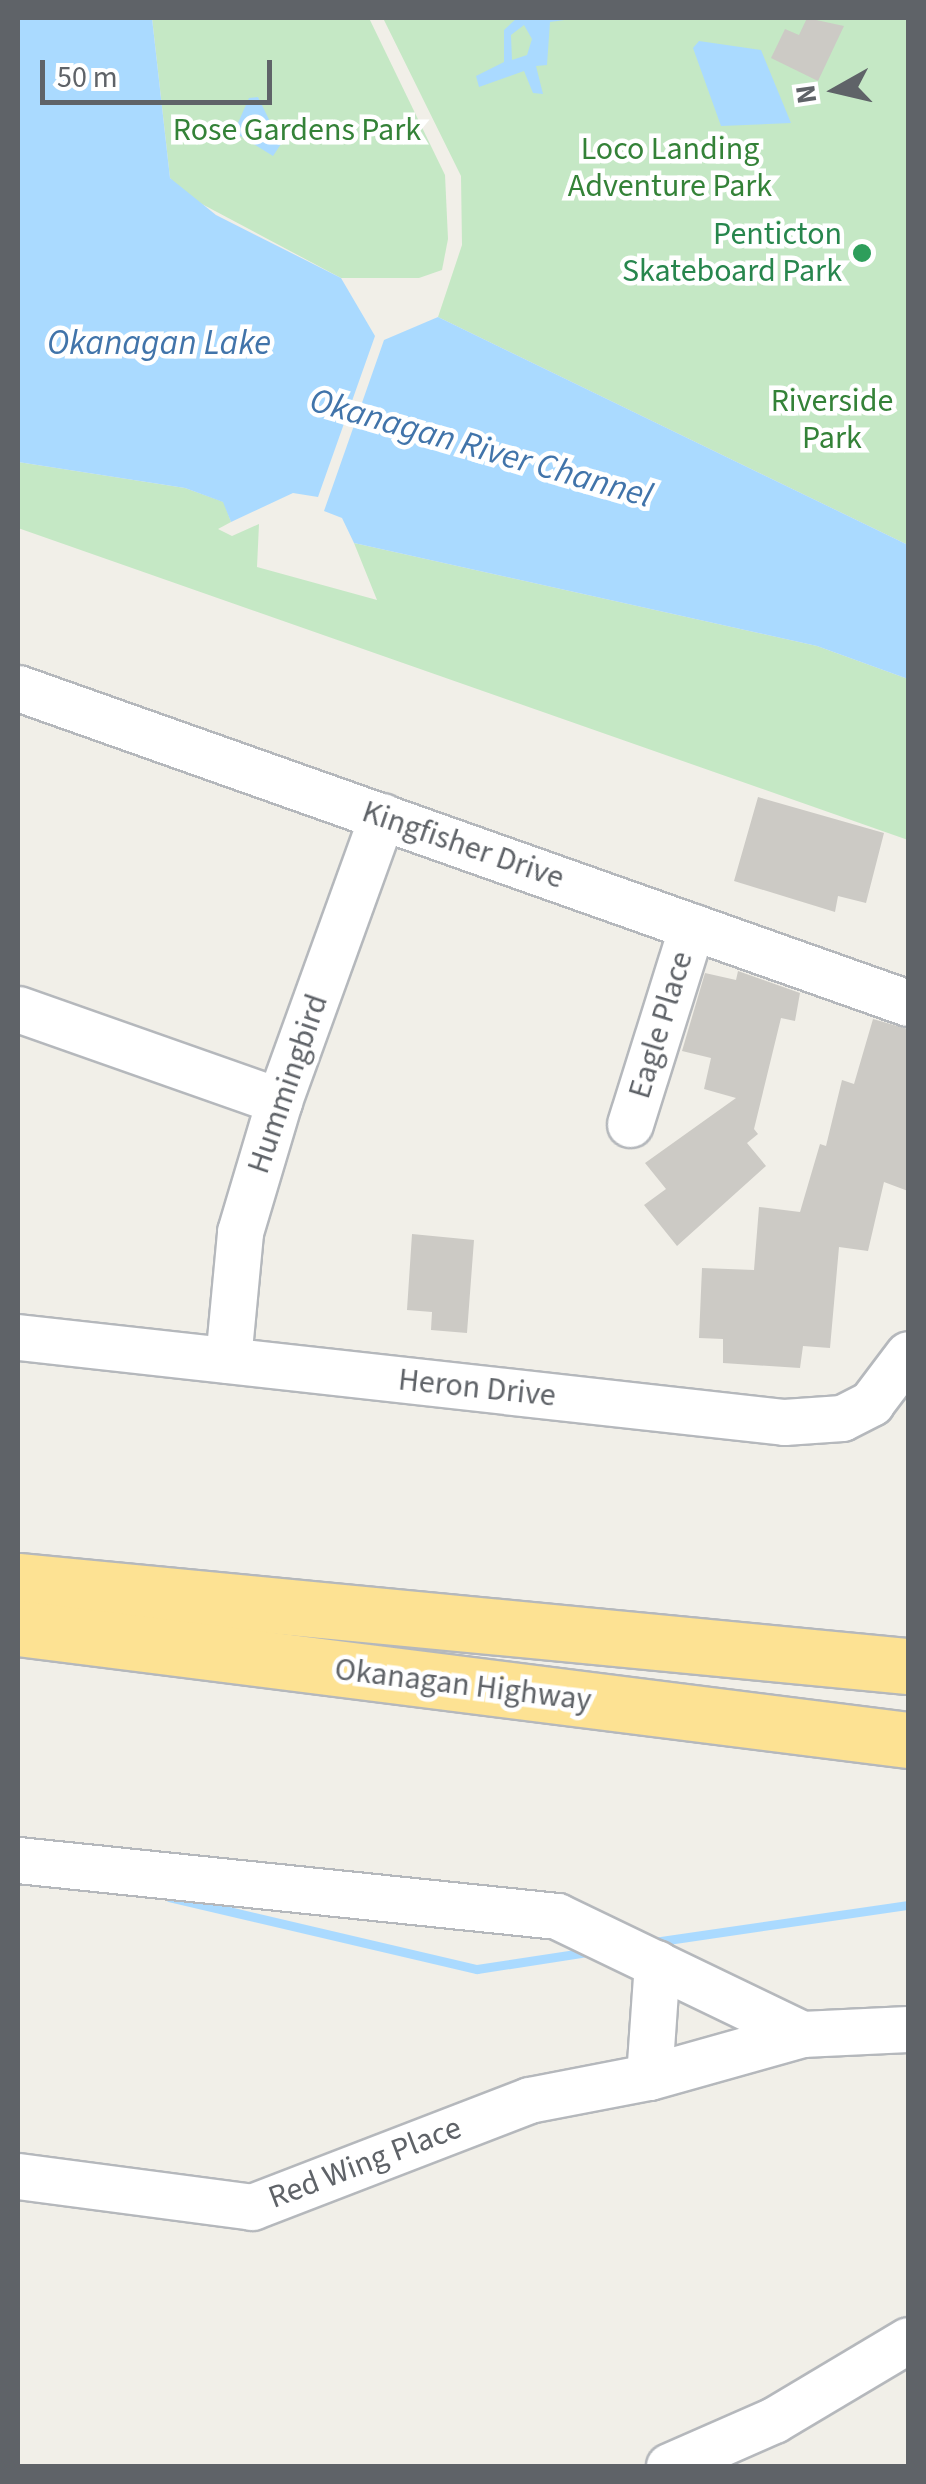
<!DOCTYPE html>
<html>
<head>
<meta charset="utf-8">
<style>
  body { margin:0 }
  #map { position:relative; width:926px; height:2484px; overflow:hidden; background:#f1efe8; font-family:"Source Sans 3",sans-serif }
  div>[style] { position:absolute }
  .green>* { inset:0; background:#c5e8c5 }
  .water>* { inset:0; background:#aadaff }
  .stream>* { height:9px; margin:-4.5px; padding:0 4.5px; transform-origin:4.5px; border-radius:4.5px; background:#aadaff }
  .building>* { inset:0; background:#cccac5 }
  .roads { filter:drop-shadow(2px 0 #b5b8bc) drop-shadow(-2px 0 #b5b8bc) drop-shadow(0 2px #b5b8bc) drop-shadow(0 -2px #b5b8bc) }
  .minor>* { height:45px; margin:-22.5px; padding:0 22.5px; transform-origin:22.5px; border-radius:22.5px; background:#fff }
  .highway>* { height:55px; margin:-27.5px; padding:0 27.5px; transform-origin:27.5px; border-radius:27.5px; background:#fde293 }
  .dots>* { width:28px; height:28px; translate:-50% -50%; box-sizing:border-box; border:5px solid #fff; border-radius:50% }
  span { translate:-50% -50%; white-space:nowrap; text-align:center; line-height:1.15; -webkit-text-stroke:9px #fff; paint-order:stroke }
  .park-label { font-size:32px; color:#348238 }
  .leisure-label { font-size:32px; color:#27864d }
  .right { translate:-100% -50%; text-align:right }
  .street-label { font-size:32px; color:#5f6368 }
  .water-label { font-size:35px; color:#4174aa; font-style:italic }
  .frame { position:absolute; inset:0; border:20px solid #5f6368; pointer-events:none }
  .north { position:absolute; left:786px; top:40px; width:100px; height:100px; -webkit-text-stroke:8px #fff; paint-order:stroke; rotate:262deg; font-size:28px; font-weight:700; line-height:40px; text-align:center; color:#5f6368 }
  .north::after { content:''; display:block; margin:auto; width:35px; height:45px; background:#5f6368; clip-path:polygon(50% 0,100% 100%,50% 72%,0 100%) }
  .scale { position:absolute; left:40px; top:60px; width:232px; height:45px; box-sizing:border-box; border:5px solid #5f6368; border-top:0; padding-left:12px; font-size:30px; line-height:35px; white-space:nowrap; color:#5f6368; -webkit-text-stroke:8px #fff; paint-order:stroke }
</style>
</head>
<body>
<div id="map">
  <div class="green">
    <i style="clip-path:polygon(152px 18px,369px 18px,445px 175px,448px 239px,442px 270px,419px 278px,341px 278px,183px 194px,170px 178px)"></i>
    <i style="clip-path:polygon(383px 18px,908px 18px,908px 545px,438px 317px,462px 245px,461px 176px)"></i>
    <i style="clip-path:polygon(18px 462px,185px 488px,224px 502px,231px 522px,218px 529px,232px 536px,259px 524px,257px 567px,377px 600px,354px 543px,817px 646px,908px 679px,908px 840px,18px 528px)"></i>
  </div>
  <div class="water">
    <i style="clip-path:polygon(18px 18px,152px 18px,170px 178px,216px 215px,341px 278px,375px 336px,318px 497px,293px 493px,231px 522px,223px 502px,185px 488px,18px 462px)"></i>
    <i style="clip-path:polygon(evenodd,517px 18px,579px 18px,550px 22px,547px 65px,536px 66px,543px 94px,533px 93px,524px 71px,479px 87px,476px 76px,504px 62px,504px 30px,517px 18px,524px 25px,532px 39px,527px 55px,512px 60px,511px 35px,524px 25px)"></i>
    <i style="clip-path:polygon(699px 41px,761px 50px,791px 123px,721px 126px,693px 48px)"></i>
    <i style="clip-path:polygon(258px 97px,281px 144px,273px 156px,234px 132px,249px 98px)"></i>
    <i style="clip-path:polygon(438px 317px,908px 545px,908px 679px,817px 646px,354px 543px,342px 518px,324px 511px,384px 340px)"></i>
  </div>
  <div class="stream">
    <i style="left:169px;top:1897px;width:316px;rotate:13.2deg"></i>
    <i style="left:477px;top:1969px;width:118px;rotate:-8.7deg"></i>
    <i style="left:654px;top:1942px;width:257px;rotate:-8.3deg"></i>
  </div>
  <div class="building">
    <i style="clip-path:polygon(807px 18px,844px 26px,818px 81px,771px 58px,785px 29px,799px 35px)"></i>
    <i style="clip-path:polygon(758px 797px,884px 833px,866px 903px,838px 896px,835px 912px,734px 881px)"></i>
    <i style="clip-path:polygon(738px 971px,800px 993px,795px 1021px,781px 1018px,754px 1129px,758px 1134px,747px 1143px,766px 1166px,677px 1246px,644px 1205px,666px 1189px,645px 1163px,736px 1098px,704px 1089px,711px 1058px,682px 1051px,705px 973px,736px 980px)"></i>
    <i style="clip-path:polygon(873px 1019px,908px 1029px,908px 1191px,884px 1182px,868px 1251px,839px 1247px,830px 1348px,803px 1346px,800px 1368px,723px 1363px,723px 1339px,699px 1338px,702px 1268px,754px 1270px,759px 1207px,800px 1212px,820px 1144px,826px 1146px,842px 1080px,854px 1084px)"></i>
    <i style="clip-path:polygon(412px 1234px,474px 1240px,467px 1333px,431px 1330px,432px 1312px,407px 1310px)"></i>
  </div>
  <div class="roads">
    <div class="minor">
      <i style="left:18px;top:688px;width:944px;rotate:19.49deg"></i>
      <i style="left:18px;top:1009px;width:277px;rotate:19.4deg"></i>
      <i style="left:630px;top:1124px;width:207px;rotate:-72.6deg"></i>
      <i style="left:18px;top:1337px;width:771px;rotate:6.33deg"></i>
      <i style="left:784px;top:1422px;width:58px;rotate:-3.9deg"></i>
      <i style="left:842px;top:1418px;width:33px;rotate:-27deg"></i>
      <i style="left:871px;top:1403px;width:61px;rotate:-52.9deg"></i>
      <i style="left:228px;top:1360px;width:129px;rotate:-84.6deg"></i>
      <i style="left:240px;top:1232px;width:137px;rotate:-73.4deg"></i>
      <i style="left:279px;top:1101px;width:303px;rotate:-70.1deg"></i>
      <i style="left:18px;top:1860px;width:542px;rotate:5.93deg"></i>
      <i style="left:557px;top:1916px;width:272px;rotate:25.7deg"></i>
      <i style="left:649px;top:2077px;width:114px;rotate:-86deg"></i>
      <i style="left:18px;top:2176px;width:236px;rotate:7.5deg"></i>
      <i style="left:252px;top:2207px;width:297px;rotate:-21.1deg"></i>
      <i style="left:529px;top:2100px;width:122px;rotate:-10.9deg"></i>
      <i style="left:649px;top:2077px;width:159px;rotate:-15.7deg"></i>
      <i style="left:802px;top:2034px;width:106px;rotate:-2.7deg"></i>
      <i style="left:669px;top:2466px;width:115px;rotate:-23.7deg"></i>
      <i style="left:774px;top:2420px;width:156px;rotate:-30.8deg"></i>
    </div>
    <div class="highway">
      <i style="left:18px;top:1581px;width:894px;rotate:5.46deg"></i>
      <i style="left:18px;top:1628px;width:897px;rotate:7.17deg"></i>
    </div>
  </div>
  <div class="dots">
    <i style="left:862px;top:253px;background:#2e9e5b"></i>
  </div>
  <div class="park-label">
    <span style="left:297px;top:130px">Rose Gardens Park</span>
    <span style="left:670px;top:168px">Loco Landing<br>Adventure Park</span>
    <span style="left:832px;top:420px">Riverside<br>Park</span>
  </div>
  <div class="leisure-label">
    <span class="right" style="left:842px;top:253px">Penticton<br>Skateboard Park</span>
  </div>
  <div class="street-label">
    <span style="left:463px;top:845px;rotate:19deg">Kingfisher Drive</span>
    <span style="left:661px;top:1025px;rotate:-73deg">Eagle Place</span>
    <span style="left:288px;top:1084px;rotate:-71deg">Hummingbird</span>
    <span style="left:477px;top:1388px;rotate:6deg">Heron Drive</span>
    <span style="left:463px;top:1685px;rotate:7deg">Okanagan Highway</span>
    <span style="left:365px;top:2163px;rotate:-21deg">Red Wing Place</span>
  </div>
  <div class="water-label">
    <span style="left:159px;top:343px">Okanagan Lake</span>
    <span style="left:481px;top:448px;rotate:16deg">Okanagan River Channel</span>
  </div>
  <div class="frame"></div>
  <div class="north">N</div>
  <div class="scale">50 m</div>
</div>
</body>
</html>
